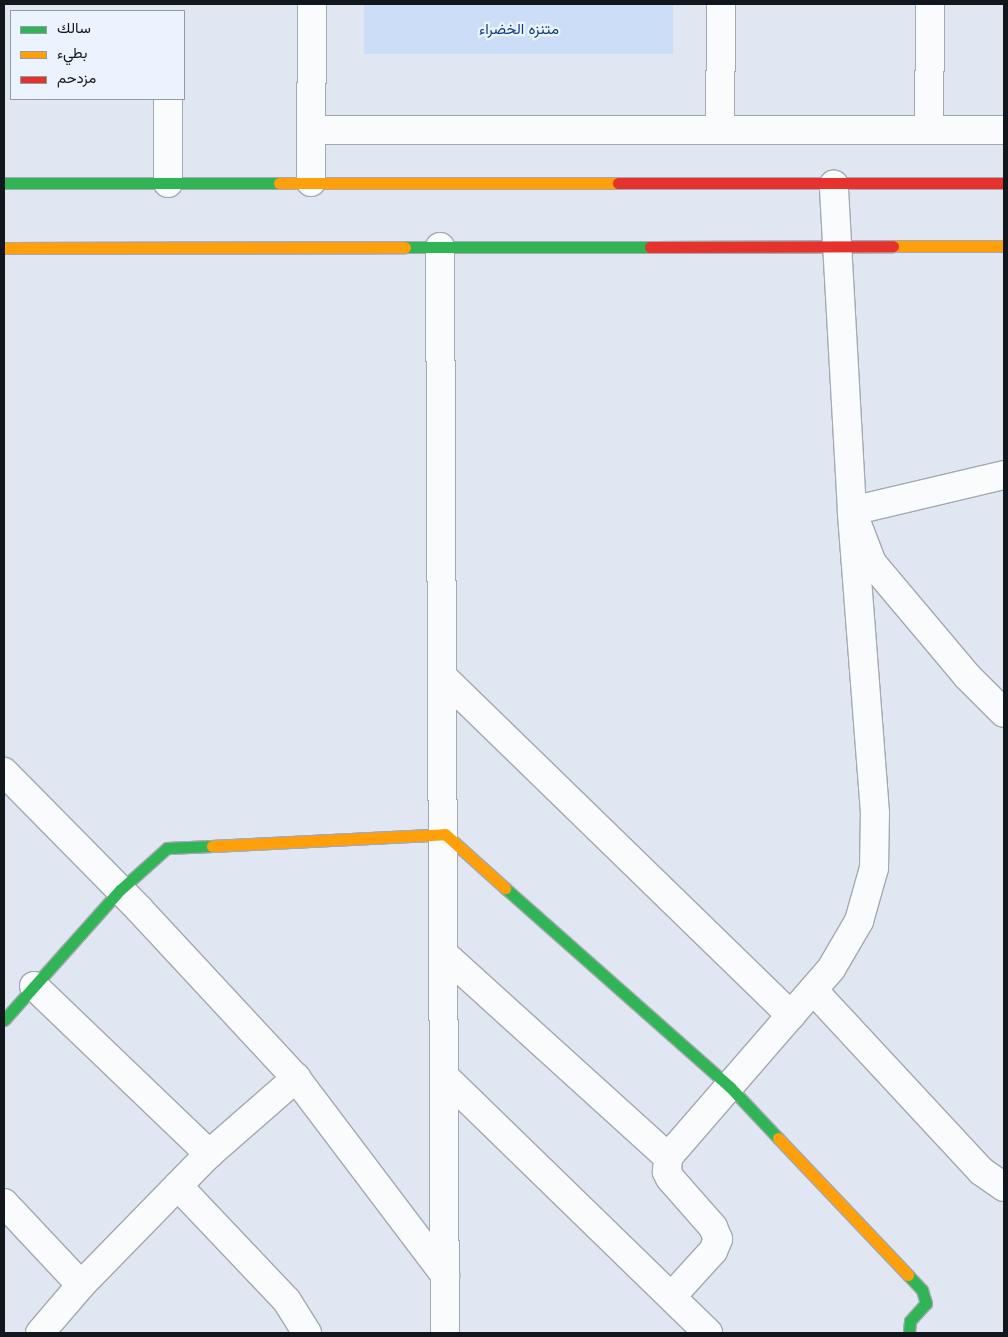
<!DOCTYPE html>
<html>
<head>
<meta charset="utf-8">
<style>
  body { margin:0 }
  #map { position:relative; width:1008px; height:1337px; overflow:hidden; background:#e1e7f2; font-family:Inter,Vazirmatn,sans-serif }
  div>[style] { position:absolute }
  .green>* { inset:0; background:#ccddf7 }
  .roads { filter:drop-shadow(1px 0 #a4a9b1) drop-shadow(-1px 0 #a4a9b1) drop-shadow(0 1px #a4a9b1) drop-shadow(0 -1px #a4a9b1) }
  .street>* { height:28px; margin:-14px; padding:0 14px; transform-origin:14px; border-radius:14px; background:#fafbfd }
  .fast>* { height:11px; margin:-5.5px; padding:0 5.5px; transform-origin:5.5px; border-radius:5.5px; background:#30b455 }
  .slow>* { height:11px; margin:-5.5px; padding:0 5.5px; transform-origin:5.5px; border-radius:5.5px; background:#ff9f0a }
  .jam>* { height:11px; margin:-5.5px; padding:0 5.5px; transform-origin:5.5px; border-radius:5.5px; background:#e5322d }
  span { translate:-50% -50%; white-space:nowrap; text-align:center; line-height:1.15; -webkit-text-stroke:4.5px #ebf3fe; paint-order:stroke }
  .park-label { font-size:15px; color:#0d3c84 }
  .frame { position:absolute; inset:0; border:5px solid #12161d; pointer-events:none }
  .legend { position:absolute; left:10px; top:10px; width:175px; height:90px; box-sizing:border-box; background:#ebf3fe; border:1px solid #949ba4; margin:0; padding:6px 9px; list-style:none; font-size:15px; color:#12161d }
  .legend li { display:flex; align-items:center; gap:10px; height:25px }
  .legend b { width:25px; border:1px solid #949ba4 }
</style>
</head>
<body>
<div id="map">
  <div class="green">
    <i style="clip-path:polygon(364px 4px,673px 4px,673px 54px,364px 54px)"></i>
  </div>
  <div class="roads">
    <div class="street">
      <i style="left:168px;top:99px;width:84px;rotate:90deg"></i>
      <i style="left:311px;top:130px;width:693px"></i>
      <i style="left:720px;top:130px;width:126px;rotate:-89.5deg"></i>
      <i style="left:929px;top:130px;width:126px;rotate:-89.5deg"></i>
      <i style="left:311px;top:182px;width:178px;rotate:-89.7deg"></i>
      <i style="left:440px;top:247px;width:1086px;rotate:89.74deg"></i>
      <i style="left:1004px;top:475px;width:156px;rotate:166.7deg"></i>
      <i style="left:852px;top:511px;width:56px;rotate:69deg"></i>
      <i style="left:872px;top:563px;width:148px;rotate:49.9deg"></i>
      <i style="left:967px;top:676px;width:52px;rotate:45deg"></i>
      <i style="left:444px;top:678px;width:484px;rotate:44.2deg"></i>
      <i style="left:4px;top:772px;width:192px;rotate:45.4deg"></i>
      <i style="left:139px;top:909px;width:231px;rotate:47.1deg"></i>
      <i style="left:296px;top:1078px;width:247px;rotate:52.9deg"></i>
      <i style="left:445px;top:955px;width:301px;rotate:42.2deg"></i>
      <i style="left:34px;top:986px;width:243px;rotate:43.8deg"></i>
      <i style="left:813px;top:990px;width:247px;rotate:47.1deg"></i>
      <i style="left:981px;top:1171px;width:28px;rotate:35deg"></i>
      <i style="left:445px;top:1077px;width:367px;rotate:44.2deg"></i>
      <i style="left:178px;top:1186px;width:158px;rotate:46.5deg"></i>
      <i style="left:287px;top:1301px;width:38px;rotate:58deg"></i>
      <i style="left:4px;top:1203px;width:112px;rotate:46.8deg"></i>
      <i style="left:672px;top:1296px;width:61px;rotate:-47.7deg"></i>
      <i style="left:713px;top:1251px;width:13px;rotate:-67deg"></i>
      <i style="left:718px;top:1239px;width:13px;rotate:-113deg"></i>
      <i style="left:713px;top:1227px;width:65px;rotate:-131.3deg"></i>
      <i style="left:670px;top:1178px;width:7px;rotate:-117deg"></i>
      <i style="left:667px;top:1172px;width:15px;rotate:-86deg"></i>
      <i style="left:668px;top:1157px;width:249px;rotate:-49.1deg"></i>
      <i style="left:831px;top:969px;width:56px;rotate:-59.7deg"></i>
      <i style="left:859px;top:921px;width:55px;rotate:-74.2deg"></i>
      <i style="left:874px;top:868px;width:55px;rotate:-89deg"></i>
      <i style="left:875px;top:813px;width:303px;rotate:-94.4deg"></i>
      <i style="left:852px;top:511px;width:327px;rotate:-93.2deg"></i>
      <i style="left:40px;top:1333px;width:63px;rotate:-49.5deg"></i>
      <i style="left:81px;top:1285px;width:183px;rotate:-45.7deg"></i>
      <i style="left:209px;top:1154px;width:116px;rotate:-41.1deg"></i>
    </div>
    <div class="fast">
      <i style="left:4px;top:183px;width:275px"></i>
      <i style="left:405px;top:247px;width:245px"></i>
      <i style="left:505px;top:888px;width:300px;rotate:41.5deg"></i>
      <i style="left:730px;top:1087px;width:70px;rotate:46.7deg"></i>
      <i style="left:4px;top:1020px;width:174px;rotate:-48.3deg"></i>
      <i style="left:120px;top:890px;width:63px;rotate:-41.8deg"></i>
      <i style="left:167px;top:848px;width:45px;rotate:-2.5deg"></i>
      <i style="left:908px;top:1275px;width:21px;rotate:47deg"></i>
      <i style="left:922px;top:1290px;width:14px;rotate:73deg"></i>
      <i style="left:926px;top:1303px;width:24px;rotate:132deg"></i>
      <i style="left:910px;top:1321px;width:12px;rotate:95deg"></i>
    </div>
    <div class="slow">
      <i style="left:279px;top:183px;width:339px"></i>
      <i style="left:893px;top:246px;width:111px"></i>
      <i style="left:4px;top:248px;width:401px;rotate:-0.1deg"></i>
      <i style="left:212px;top:846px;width:233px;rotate:-2.9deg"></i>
      <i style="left:445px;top:834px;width:81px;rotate:42deg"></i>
      <i style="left:778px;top:1138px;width:189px;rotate:46.5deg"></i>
    </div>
    <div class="jam">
      <i style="left:618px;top:183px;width:386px"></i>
      <i style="left:650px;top:247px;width:243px;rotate:-0.2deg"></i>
    </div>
  </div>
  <div class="park-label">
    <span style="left:519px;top:29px">متنزه الخضراء</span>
  </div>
  <div class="frame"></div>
  <ul class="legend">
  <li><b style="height:6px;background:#30b455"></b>سالك</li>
  <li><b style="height:6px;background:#ff9f0a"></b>بطيء</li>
  <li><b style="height:6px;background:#e5322d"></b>مزدحم</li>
  </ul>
</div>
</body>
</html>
